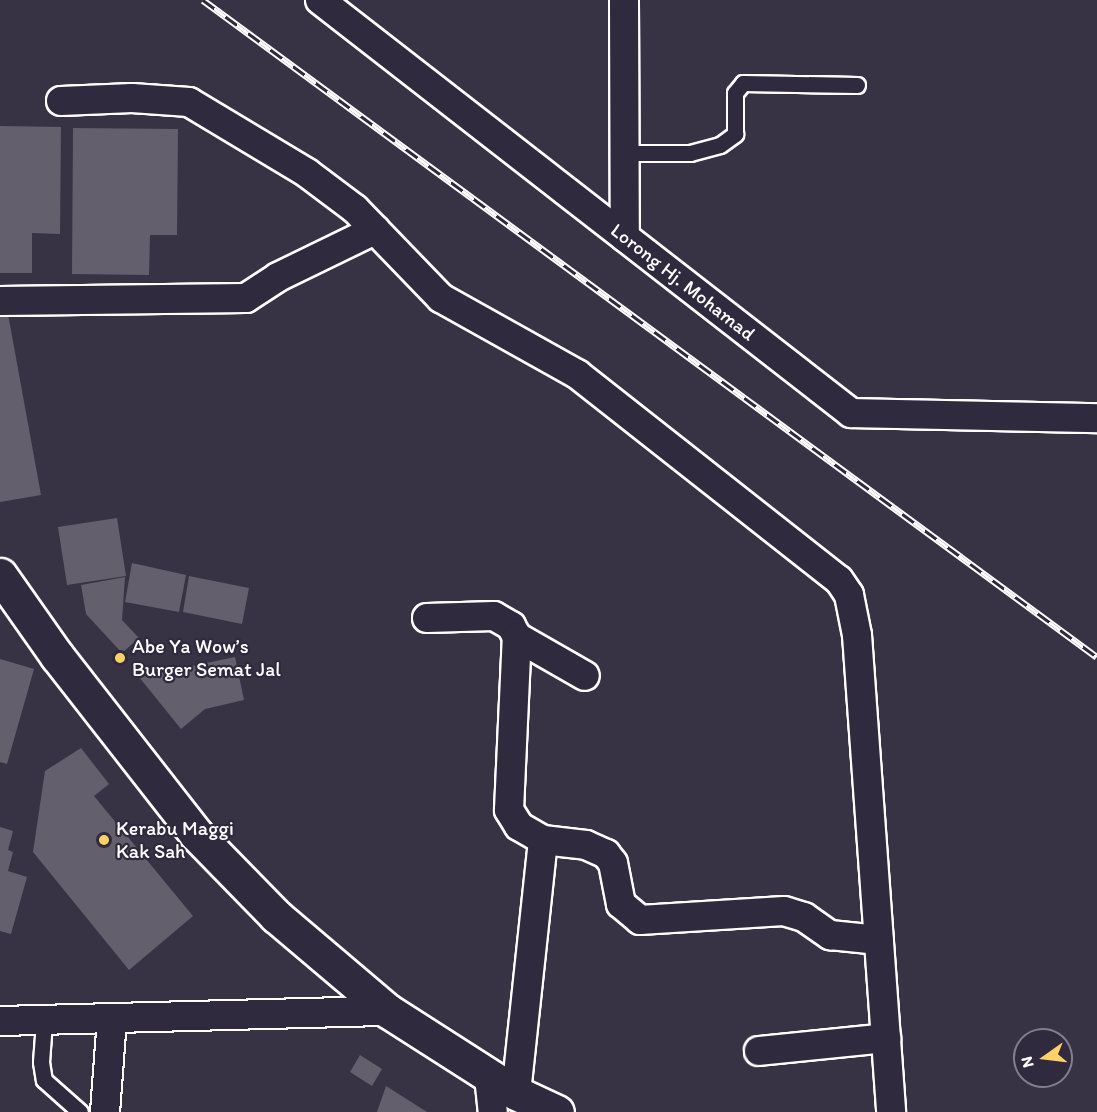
<!DOCTYPE html>
<html>
<head>
<meta charset="utf-8">
<style>
  body { margin:0 }
  #map { position:relative; width:1097px; height:1112px; overflow:hidden; background:#373345; font-family:Itim,sans-serif }
  div>[style] { position:absolute }
  .building>* { inset:0; background:#635f6d }
  .roads { filter:drop-shadow(2px 0 #fff) drop-shadow(-2px 0 #fff) drop-shadow(0 2px #fff) drop-shadow(0 -2px #fff) }
  .lane>* { height:15px; margin:-7.5px; padding:0 7.5px; transform-origin:7.5px; border-radius:7.5px; background:#2f2a3d }
  .street>* { height:28px; margin:-14px; padding:0 14px; transform-origin:14px; border-radius:14px; background:#2f2a3d }
  .secondary>* { height:33px; margin:-16.5px; padding:0 16.5px; transform-origin:16.5px; border-radius:16.5px; background:#2f2a3d }
  .rail>* { height:7px; margin-top:-3.5px; transform-origin:0; background:repeating-linear-gradient(90deg,#2f2a3d 0 14px,#fff 0 28px); box-sizing:border-box; border-block:2px solid #fff }
  .dots>* { width:16px; height:16px; translate:-50% -50%; box-sizing:border-box; border:3px solid #2f2a3d; border-radius:50% }
  span { translate:-50% -50%; white-space:nowrap; text-align:center; line-height:1.15; -webkit-text-stroke:4.5px #2f2a3d; paint-order:stroke }
  .street-label { font-size:20px; color:#fff }
  .poi-label { font-size:20px; color:#fff }
  .left { translate:0 -50%; text-align:left }
  .north { position:absolute; left:1013px; top:1028px; width:60px; height:60px; box-sizing:border-box; background:#2f2a3d; border:2px solid #827f8b; border-radius:50%; rotate:256deg; font-size:16px; font-weight:700; line-height:24px; text-align:center; color:#fff }
  .north::after { content:''; display:block; margin:auto; width:21px; height:27px; background:#ffd166; clip-path:polygon(50% 0,100% 100%,50% 72%,0 100%) }
</style>
</head>
<body>
<div id="map">
  <div class="building">
    <i style="clip-path:polygon(0 126px,61px 127px,60px 234px,32px 233px,32px 273px,0 273px)"></i>
    <i style="clip-path:polygon(73px 128px,178px 129px,177px 235px,150px 235px,149px 275px,72px 274px)"></i>
    <i style="clip-path:polygon(8px 314px,41px 495px,0 502px,0 316px)"></i>
    <i style="clip-path:polygon(117px 518px,126px 576px,67px 585px,58px 527px)"></i>
    <i style="clip-path:polygon(132px 563px,186px 575px,179px 612px,125px 602px)"></i>
    <i style="clip-path:polygon(189px 576px,249px 588px,242px 624px,183px 612px)"></i>
    <i style="clip-path:polygon(125px 577px,122px 620px,139px 638px,122px 653px,86px 614px,81px 585px)"></i>
    <i style="clip-path:polygon(235px 657px,244px 700px,205px 709px,181px 729px,139px 677px)"></i>
    <i style="clip-path:polygon(0 659px,34px 669px,7px 764px,0 762px)"></i>
    <i style="clip-path:polygon(81px 748px,109px 784px,94px 796px,193px 916px,129px 970px,33px 852px,45px 771px)"></i>
    <i style="clip-path:polygon(0 827px,13px 831px,8px 850px,13px 852px,8px 871px,27px 877px,11px 934px,0 931px)"></i>
    <i style="clip-path:polygon(360px 1055px,382px 1069px,372px 1086px,350px 1072px)"></i>
    <i style="clip-path:polygon(386px 1086px,427px 1112px,377px 1112px)"></i>
  </div>
  <div class="roads">
    <div class="lane">
      <i style="left:625px;top:153px;width:65px"></i>
      <i style="left:690px;top:153px;width:31px;rotate:-15deg"></i>
      <i style="left:720px;top:145px;width:19px;rotate:-36deg"></i>
      <i style="left:735px;top:134px;width:41px;rotate:-90deg"></i>
      <i style="left:735px;top:93px;width:13px;rotate:-51deg"></i>
      <i style="left:743px;top:83px;width:114px;rotate:1deg"></i>
      <i style="left:44px;top:1022px;width:40px;rotate:94.3deg"></i>
      <i style="left:41px;top:1062px;width:18px;rotate:81deg"></i>
      <i style="left:44px;top:1080px;width:48px;rotate:41.6deg"></i>
    </div>
    <div class="street">
      <i style="left:320px;top:0;width:673px;rotate:37.87deg"></i>
      <i style="left:851px;top:413px;width:246px;rotate:1.2deg"></i>
      <i style="left:624px;top:0;width:237px;rotate:89.8deg"></i>
      <i style="left:61px;top:101px;width:71px;rotate:-2.4deg"></i>
      <i style="left:132px;top:98px;width:57px;rotate:4deg"></i>
      <i style="left:189px;top:102px;width:138px;rotate:31deg"></i>
      <i style="left:307px;top:173px;width:60px;rotate:36.9deg"></i>
      <i style="left:355px;top:209px;width:124px;rotate:46deg"></i>
      <i style="left:441px;top:298px;width:156px;rotate:29.2deg"></i>
      <i style="left:577px;top:374px;width:333px;rotate:38.2deg"></i>
      <i style="left:839px;top:580px;width:18px;rotate:56deg"></i>
      <i style="left:849px;top:595px;width:41px;rotate:78.7deg"></i>
      <i style="left:857px;top:635px;width:478px;rotate:85.9deg"></i>
      <i style="left:0;top:301px;width:246px;rotate:-0.7deg"></i>
      <i style="left:246px;top:298px;width:38px;rotate:-33deg"></i>
      <i style="left:278px;top:277px;width:108px;rotate:-25.9deg"></i>
      <i style="left:427px;top:618px;width:67px;rotate:-1.7deg"></i>
      <i style="left:494px;top:616px;width:20px;rotate:30deg"></i>
      <i style="left:511px;top:626px;width:13px;rotate:61deg"></i>
      <i style="left:543px;top:840px;width:28px;rotate:-150deg"></i>
      <i style="left:519px;top:826px;width:19px;rotate:-122deg"></i>
      <i style="left:509px;top:810px;width:173px;rotate:-87.4deg"></i>
      <i style="left:517px;top:637px;width:78px;rotate:29.8deg"></i>
      <i style="left:0;top:1021px;width:388px;rotate:-1.5deg"></i>
      <i style="left:759px;top:1051px;width:128px;rotate:-5.8deg"></i>
      <i style="left:489px;top:1076px;width:36px;rotate:84deg"></i>
      <i style="left:516px;top:1093px;width:254px;rotate:-83.9deg"></i>
      <i style="left:543px;top:840px;width:43px;rotate:6.6deg"></i>
      <i style="left:586px;top:845px;width:22px;rotate:24deg"></i>
      <i style="left:606px;top:854px;width:11px;rotate:52deg"></i>
      <i style="left:613px;top:863px;width:42px;rotate:79deg"></i>
      <i style="left:621px;top:904px;width:25px;rotate:40deg"></i>
      <i style="left:640px;top:920px;width:144px;rotate:-3.6deg"></i>
      <i style="left:784px;top:911px;width:21px;rotate:17deg"></i>
      <i style="left:804px;top:917px;width:32px;rotate:35deg"></i>
      <i style="left:830px;top:935px;width:49px;rotate:5.8deg"></i>
      <i style="left:105px;top:1112px;width:94px;rotate:-85.7deg"></i>
    </div>
    <div class="secondary">
      <i style="left:0;top:575px;width:99px;rotate:54.9deg"></i>
      <i style="left:57px;top:656px;width:226px;rotate:52deg"></i>
      <i style="left:196px;top:834px;width:115px;rotate:45.7deg"></i>
      <i style="left:276px;top:916px;width:147px;rotate:40.3deg"></i>
      <i style="left:388px;top:1011px;width:152px;rotate:32.6deg"></i>
      <i style="left:516px;top:1093px;width:45px;rotate:24.9deg"></i>
    </div>
  </div>
  <div class="rail">
    <i style="left:203px;top:0;width:1109px;rotate:36.31deg"></i>
  </div>
  <div class="dots">
    <i style="left:120px;top:658px;background:#ffd166"></i>
    <i style="left:104px;top:840px;background:#ffd166"></i>
  </div>
  <div class="street-label">
    <span style="left:683px;top:282px;rotate:38deg">Lorong Hj. Mohamad</span>
  </div>
  <div class="poi-label">
    <span class="left" style="left:132px;top:658px">Abe Ya Wow’s<br>Burger Semat Jal</span>
    <span class="left" style="left:116px;top:840px">Kerabu Maggi<br>Kak Sah</span>
  </div>
  <div class="north">N</div>
</div>
</body>
</html>
